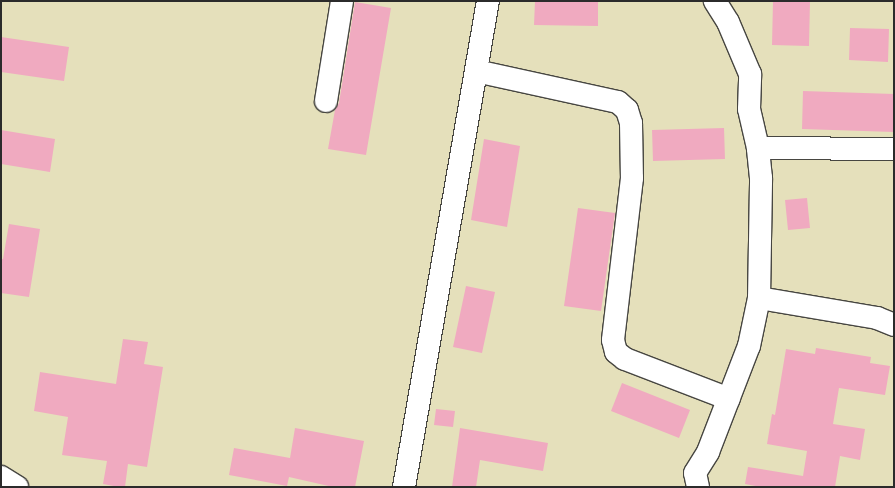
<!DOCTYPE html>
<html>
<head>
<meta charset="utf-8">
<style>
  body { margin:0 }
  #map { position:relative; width:895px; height:488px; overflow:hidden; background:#e5e0bb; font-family:Sriracha,sans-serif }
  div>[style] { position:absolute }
  .building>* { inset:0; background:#f0aac0 }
  .roads { filter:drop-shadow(1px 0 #474641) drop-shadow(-1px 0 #474641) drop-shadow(0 1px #474641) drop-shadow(0 -1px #474641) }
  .minor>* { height:22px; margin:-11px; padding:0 11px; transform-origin:11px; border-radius:11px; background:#fff }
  span { translate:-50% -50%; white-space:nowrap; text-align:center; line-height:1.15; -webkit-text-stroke:4px #f6f6f2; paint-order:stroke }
  .frame { position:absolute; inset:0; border:2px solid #2b2b2b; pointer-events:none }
</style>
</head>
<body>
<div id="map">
  <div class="building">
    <i style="clip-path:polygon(535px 1px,598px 1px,598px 26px,534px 25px)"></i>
    <i style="clip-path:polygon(773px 1px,810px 1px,809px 46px,772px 45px)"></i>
    <i style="clip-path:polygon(355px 2px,391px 8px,366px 155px,328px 149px,335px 110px,339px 103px)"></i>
    <i style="clip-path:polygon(850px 28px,889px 29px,888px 62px,849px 60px)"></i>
    <i style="clip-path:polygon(1px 37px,69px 47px,64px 81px,1px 72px)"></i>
    <i style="clip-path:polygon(803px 91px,894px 94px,894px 132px,802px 129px)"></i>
    <i style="clip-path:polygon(724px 128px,725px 159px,653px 161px,652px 130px)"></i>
    <i style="clip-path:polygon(1px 130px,55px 139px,50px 172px,1px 164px)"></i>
    <i style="clip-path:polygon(484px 139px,520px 146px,507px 227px,471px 220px)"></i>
    <i style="clip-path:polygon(807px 198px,810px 228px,788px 230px,785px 200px)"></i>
    <i style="clip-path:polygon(578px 208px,615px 213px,601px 311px,564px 306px)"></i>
    <i style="clip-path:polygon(9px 224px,40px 229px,29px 297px,1px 293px,1px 259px,3px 259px)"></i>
    <i style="clip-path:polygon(466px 286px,495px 292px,482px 353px,453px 347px)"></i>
    <i style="clip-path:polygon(123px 339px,148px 342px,144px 364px,163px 367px,147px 467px,128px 464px,125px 487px,119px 487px,103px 484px,107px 461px,62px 455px,68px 417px,34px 411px,40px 372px,116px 384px)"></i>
    <i style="clip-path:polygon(816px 348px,871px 357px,870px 363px,890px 366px,885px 395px,839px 388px,833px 424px,865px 429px,860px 460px,840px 456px,835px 487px,761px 487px,745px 484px,748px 467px,803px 476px,807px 451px,767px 444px,772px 414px,775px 415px,786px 349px,815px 354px)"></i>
    <i style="clip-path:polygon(622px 383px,690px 410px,679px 438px,611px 411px)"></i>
    <i style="clip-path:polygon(436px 409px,455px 411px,453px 427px,434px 425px)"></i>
    <i style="clip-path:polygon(295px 428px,364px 441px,355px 487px,333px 487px,289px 477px,287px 486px,229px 475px,234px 448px,290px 458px)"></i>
    <i style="clip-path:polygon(460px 428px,548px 443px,543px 471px,480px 460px,476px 487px,452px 487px)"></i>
  </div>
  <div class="roads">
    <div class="minor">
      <i style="left:476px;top:71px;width:145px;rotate:12.3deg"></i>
      <i style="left:618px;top:102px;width:12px;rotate:42deg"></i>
      <i style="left:627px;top:110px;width:14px;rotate:73deg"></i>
      <i style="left:631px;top:123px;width:55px;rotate:89deg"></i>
      <i style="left:632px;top:178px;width:163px;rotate:96.7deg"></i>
      <i style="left:613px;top:340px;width:12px;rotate:76deg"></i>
      <i style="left:616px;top:352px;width:11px;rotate:38deg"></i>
      <i style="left:625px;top:359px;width:111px;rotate:21deg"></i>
      <i style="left:326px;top:101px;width:101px;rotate:-80.9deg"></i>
      <i style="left:758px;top:148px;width:136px;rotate:0.4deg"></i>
      <i style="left:759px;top:298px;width:120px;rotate:9.6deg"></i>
      <i style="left:877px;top:318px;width:18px;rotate:22deg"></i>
      <i style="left:1px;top:477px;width:19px;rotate:32deg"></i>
      <i style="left:404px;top:487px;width:493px;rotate:-80.2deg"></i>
      <i style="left:698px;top:487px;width:14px;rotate:-102deg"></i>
      <i style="left:695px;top:473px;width:25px;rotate:-58deg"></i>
      <i style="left:708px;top:452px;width:114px;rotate:-68.9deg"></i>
      <i style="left:749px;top:346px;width:49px;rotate:-78.2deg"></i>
      <i style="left:759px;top:298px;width:120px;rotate:-89deg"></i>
      <i style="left:761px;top:178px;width:30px;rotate:-96deg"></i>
      <i style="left:758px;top:148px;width:40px;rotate:-103deg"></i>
      <i style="left:749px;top:109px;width:35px;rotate:-88deg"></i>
      <i style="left:750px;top:74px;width:56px;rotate:-112.9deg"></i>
      <i style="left:728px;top:22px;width:25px;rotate:-122deg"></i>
    </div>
  </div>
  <div class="frame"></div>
</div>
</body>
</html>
